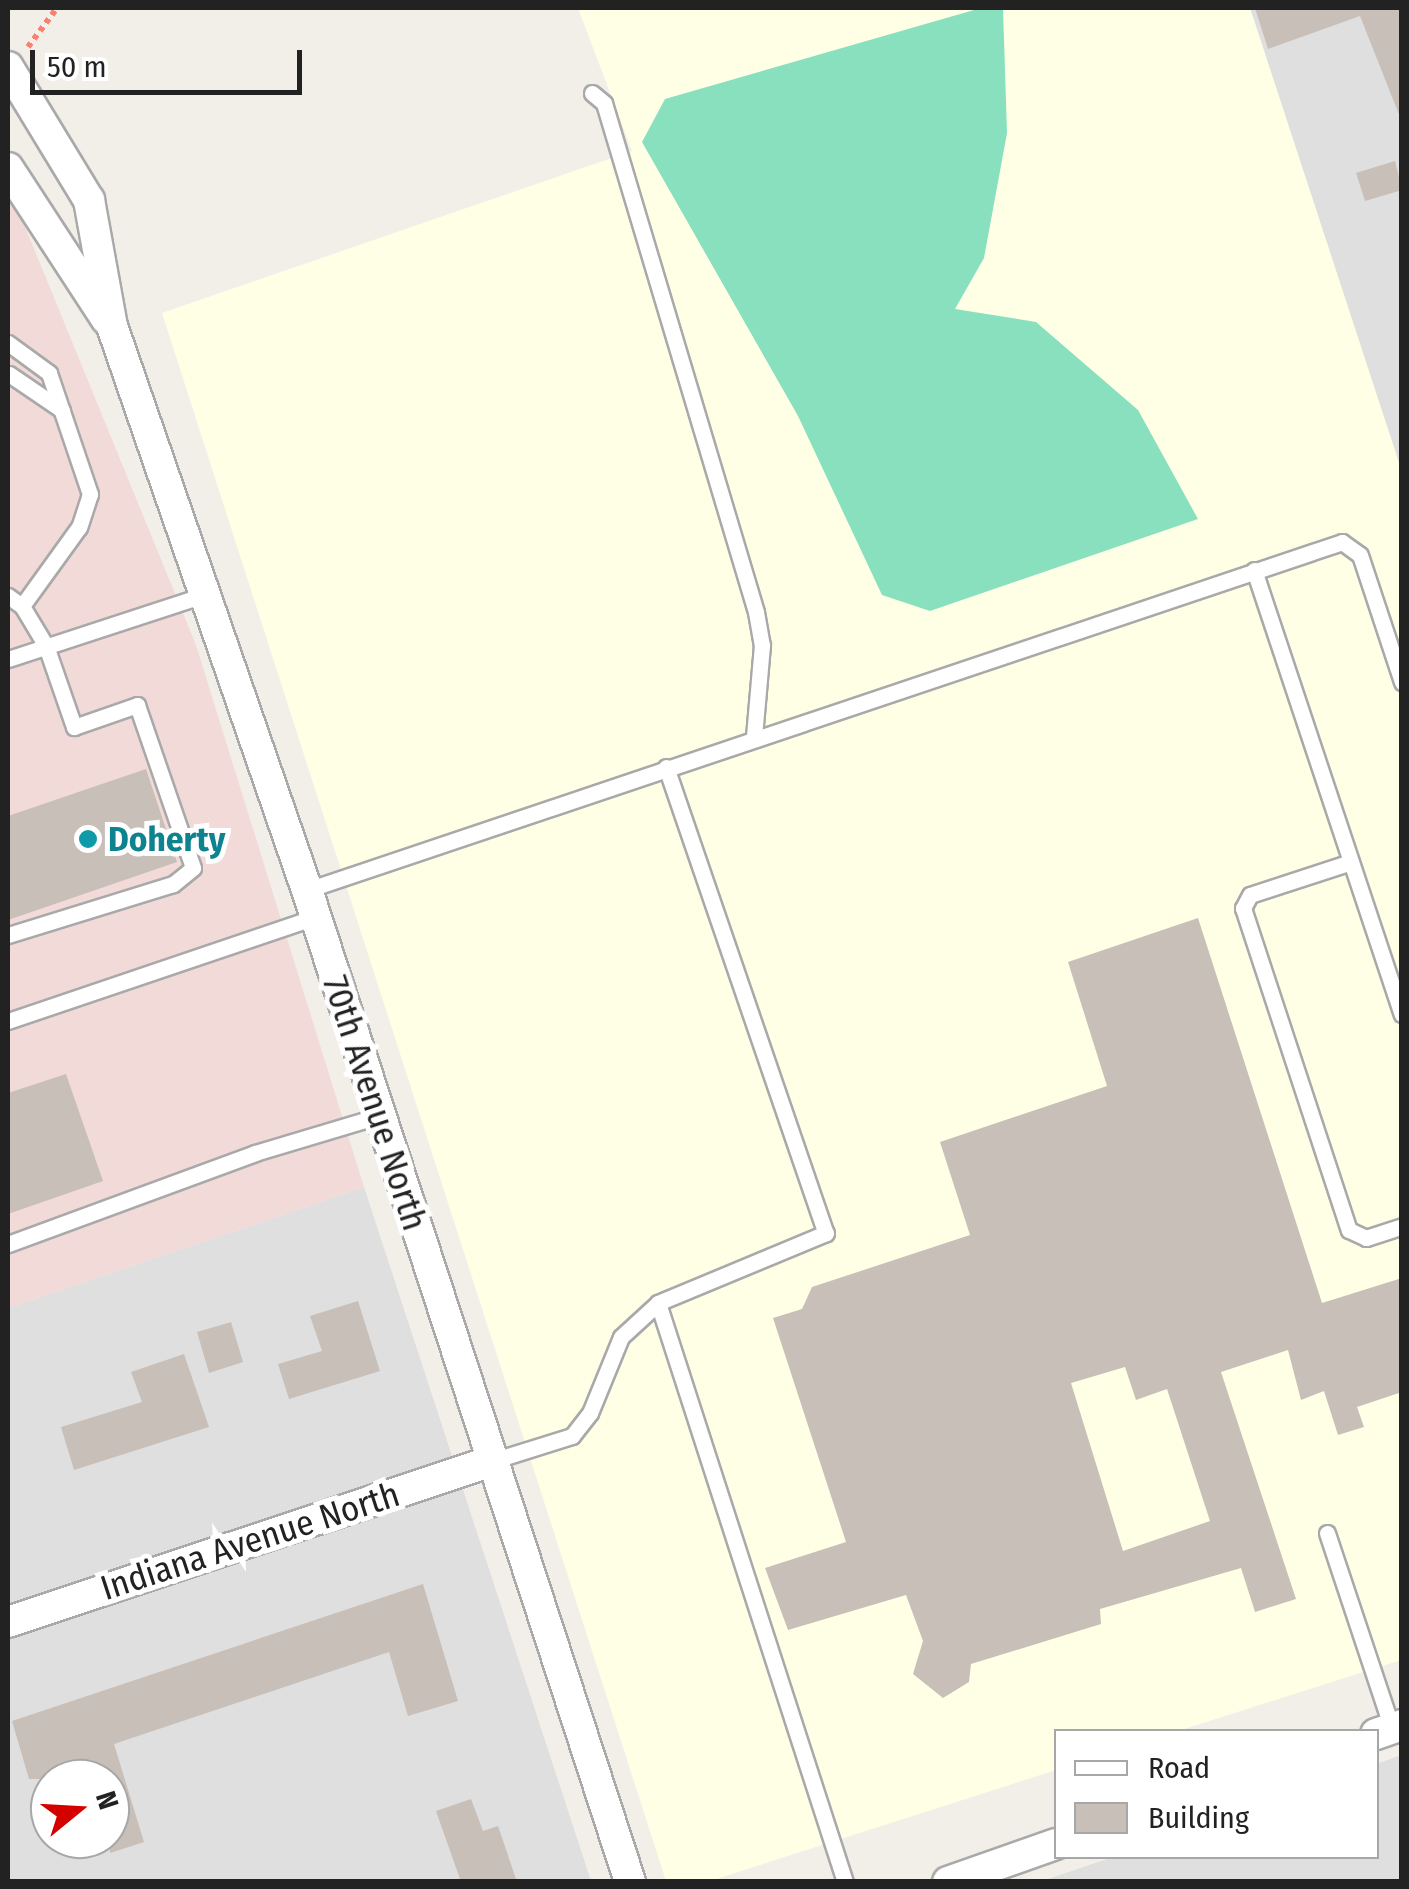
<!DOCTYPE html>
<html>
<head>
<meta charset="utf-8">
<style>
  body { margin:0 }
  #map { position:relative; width:1409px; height:1889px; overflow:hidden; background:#f2efe9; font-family:"Fira Sans Condensed",sans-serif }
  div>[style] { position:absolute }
  .residential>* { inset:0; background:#e0dfdf }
  .commercial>* { inset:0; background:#f2dad9 }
  .education>* { inset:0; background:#ffffe5 }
  .pitch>* { inset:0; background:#88e0be }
  .building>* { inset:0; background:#c7bfb8 }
  .path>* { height:6px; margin-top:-3px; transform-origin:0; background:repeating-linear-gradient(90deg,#fa8072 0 5px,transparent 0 10px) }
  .roads { filter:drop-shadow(2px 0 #a9a9a9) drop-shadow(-2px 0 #a9a9a9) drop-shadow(0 2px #a9a9a9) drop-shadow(0 -2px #a9a9a9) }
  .service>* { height:15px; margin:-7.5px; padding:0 7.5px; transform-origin:7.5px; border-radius:7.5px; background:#fff }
  .minor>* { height:30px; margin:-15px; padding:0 15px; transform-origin:15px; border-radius:15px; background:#fff }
  .dots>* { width:28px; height:28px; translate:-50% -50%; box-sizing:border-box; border:5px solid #fff; border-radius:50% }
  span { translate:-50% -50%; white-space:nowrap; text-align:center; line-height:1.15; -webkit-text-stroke:10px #fff; paint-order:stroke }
  .culture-label { font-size:35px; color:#0d838f; font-weight:700 }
  .left { translate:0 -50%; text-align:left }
  .street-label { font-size:35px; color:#222 }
  .frame { position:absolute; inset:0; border:10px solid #222; pointer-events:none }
  .legend { position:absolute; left:1054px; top:1729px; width:325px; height:130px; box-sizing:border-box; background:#fff; border:2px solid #a7a7a7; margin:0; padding:12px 18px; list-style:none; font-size:30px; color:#222 }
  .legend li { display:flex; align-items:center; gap:20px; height:50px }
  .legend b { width:50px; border:2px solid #a7a7a7 }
  .north { position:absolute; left:30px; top:1759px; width:100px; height:100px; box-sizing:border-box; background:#fff; border:2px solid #a7a7a7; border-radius:50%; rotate:72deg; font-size:28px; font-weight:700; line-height:40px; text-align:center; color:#222 }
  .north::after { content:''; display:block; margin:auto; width:35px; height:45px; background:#d40000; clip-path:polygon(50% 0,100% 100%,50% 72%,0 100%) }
  .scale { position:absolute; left:30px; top:50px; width:272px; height:45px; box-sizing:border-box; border:5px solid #222; border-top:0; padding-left:12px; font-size:30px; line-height:35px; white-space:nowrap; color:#222; -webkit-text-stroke:8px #fff; paint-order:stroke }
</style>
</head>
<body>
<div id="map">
  <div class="residential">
    <i style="clip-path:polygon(1250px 8px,1401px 8px,1401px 469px)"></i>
    <i style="clip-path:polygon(evenodd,364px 1187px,591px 1881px,8px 1881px,8px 1308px,364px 1187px,50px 1779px,110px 1779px,110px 1839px,50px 1839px,50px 1779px)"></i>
    <i style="clip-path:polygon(1401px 1755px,1401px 1881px,1042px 1881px,1113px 1857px,1376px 1856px,1377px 1764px)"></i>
  </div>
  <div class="commercial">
    <i style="clip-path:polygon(8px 185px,196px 645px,364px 1187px,8px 1308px)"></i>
  </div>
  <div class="education">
    <i style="clip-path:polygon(578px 8px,1250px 8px,1401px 469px,1401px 1660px,1178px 1731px,1056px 1732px,1056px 1770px,710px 1881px,666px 1881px,162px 313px,632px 151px)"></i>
  </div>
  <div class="pitch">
    <i style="clip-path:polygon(981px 8px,1003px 8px,1007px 133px,984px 258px,955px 309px,1036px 322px,1138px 410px,1198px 519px,930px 611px,882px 595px,798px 416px,642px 142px,665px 99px)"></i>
  </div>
  <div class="building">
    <i style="clip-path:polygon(1255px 8px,1402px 8px,1402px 122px,1360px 16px,1268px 49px)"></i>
    <i style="clip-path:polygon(1395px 161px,1402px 190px,1365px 201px,1356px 173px)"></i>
    <i style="clip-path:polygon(146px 769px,177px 862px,8px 920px,8px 816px)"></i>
    <i style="clip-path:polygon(evenodd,1198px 918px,1322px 1303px,1402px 1278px,1402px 1392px,1357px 1407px,1364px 1427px,1338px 1435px,1324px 1391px,1301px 1400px,1288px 1350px,1221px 1372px,1296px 1599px,1255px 1612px,1241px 1568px,1100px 1609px,1101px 1624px,971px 1664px,969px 1682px,943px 1698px,913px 1674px,923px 1641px,906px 1595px,788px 1630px,765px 1568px,846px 1542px,773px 1318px,802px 1309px,812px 1287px,970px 1235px,940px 1142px,1107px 1086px,1068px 962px,1198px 918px,1125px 1367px,1136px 1400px,1167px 1389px,1210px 1521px,1123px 1551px,1071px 1383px,1125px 1367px)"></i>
    <i style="clip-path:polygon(66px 1074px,103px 1181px,8px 1214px,8px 1093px)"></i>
    <i style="clip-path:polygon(358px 1301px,380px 1371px,289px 1399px,278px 1364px,322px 1351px,310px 1316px)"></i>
    <i style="clip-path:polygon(231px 1322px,243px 1362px,209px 1373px,197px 1332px)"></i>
    <i style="clip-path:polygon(184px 1354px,209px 1427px,74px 1470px,61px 1427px,142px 1402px,131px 1372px)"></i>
    <i style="clip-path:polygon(423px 1584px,458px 1701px,408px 1716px,389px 1652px,114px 1744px,144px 1842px,110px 1853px,110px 1769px,76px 1779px,29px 1779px,12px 1721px)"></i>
    <i style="clip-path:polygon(471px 1799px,483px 1831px,498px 1826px,517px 1882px,461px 1882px,436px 1811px)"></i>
  </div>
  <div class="path">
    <i style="left:28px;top:47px;width:49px;rotate:-53.4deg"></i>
  </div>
  <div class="roads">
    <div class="service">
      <i style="left:592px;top:93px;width:16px;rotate:40deg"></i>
      <i style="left:604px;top:103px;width:531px;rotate:73.37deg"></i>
      <i style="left:756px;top:612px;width:34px;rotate:80deg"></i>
      <i style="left:762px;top:645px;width:92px;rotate:95deg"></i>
      <i style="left:8px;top:343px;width:51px;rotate:36.2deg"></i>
      <i style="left:49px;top:373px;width:128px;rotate:71.3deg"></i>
      <i style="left:90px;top:494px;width:35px;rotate:108deg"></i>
      <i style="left:79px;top:527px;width:97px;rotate:125.8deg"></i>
      <i style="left:9px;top:374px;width:64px;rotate:34.2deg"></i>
      <i style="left:1254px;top:570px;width:468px;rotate:71.6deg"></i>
      <i style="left:8px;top:596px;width:17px;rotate:36deg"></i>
      <i style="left:22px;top:606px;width:47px;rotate:59deg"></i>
      <i style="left:46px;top:646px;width:86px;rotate:70.9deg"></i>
      <i style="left:74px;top:727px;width:67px;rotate:-19.2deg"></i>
      <i style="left:137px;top:705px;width:172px;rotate:71deg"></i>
      <i style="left:193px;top:868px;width:26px;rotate:141deg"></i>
      <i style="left:173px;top:884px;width:173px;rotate:162.8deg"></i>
      <i style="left:8px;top:659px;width:203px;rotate:-18.1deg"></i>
      <i style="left:666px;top:767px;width:493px;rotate:71.1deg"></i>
      <i style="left:826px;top:1233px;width:182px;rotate:157.4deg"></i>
      <i style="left:658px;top:1303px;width:608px;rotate:72.1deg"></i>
      <i style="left:1351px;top:862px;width:106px;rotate:161.9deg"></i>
      <i style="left:1250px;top:895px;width:15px;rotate:118deg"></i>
      <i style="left:1243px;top:908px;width:339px;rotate:71.8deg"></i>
      <i style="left:1349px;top:1230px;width:19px;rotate:25deg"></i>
      <i style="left:1366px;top:1238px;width:38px;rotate:-18deg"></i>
      <i style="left:307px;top:890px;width:1092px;rotate:-18.58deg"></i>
      <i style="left:1342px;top:542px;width:22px;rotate:36deg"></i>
      <i style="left:1360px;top:555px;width:134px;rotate:71.7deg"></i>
      <i style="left:8px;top:1021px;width:324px;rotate:-18.7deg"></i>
      <i style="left:8px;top:1244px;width:263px;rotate:-20.2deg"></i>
      <i style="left:255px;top:1153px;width:128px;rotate:-16.7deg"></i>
      <i style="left:492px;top:1461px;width:84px;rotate:-17.4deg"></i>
      <i style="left:572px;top:1436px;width:29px;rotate:-52deg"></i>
      <i style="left:590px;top:1413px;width:82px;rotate:-67.8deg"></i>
      <i style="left:621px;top:1337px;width:50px;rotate:-42.6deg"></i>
      <i style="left:1327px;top:1533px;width:206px;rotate:71.6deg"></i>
    </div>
    <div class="minor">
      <i style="left:8px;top:67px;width:156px;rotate:58.7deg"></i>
      <i style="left:89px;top:200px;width:128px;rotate:79.7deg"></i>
      <i style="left:112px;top:326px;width:597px;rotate:70.93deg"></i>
      <i style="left:307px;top:890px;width:1043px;rotate:71.96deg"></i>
      <i style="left:8px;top:168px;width:181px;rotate:56.9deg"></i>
      <i style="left:8px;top:1622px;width:510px;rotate:-18.4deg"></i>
      <i style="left:1376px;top:1734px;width:28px;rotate:-19deg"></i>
      <i style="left:948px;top:1882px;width:114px;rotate:-19.4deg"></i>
    </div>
  </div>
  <div class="dots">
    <i style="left:88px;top:839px;background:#0f9aa8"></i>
  </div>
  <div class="culture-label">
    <span class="left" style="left:108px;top:839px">Doherty</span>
  </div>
  <div class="street-label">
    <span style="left:375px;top:1103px;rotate:72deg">70th Avenue North</span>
    <span style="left:250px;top:1541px;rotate:-18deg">Indiana Avenue North</span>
  </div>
  <div class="frame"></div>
  <ul class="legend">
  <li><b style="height:12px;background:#fff"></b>Road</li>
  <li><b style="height:28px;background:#c7bfb8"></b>Building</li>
  </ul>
  <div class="north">N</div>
  <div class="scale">50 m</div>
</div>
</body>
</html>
